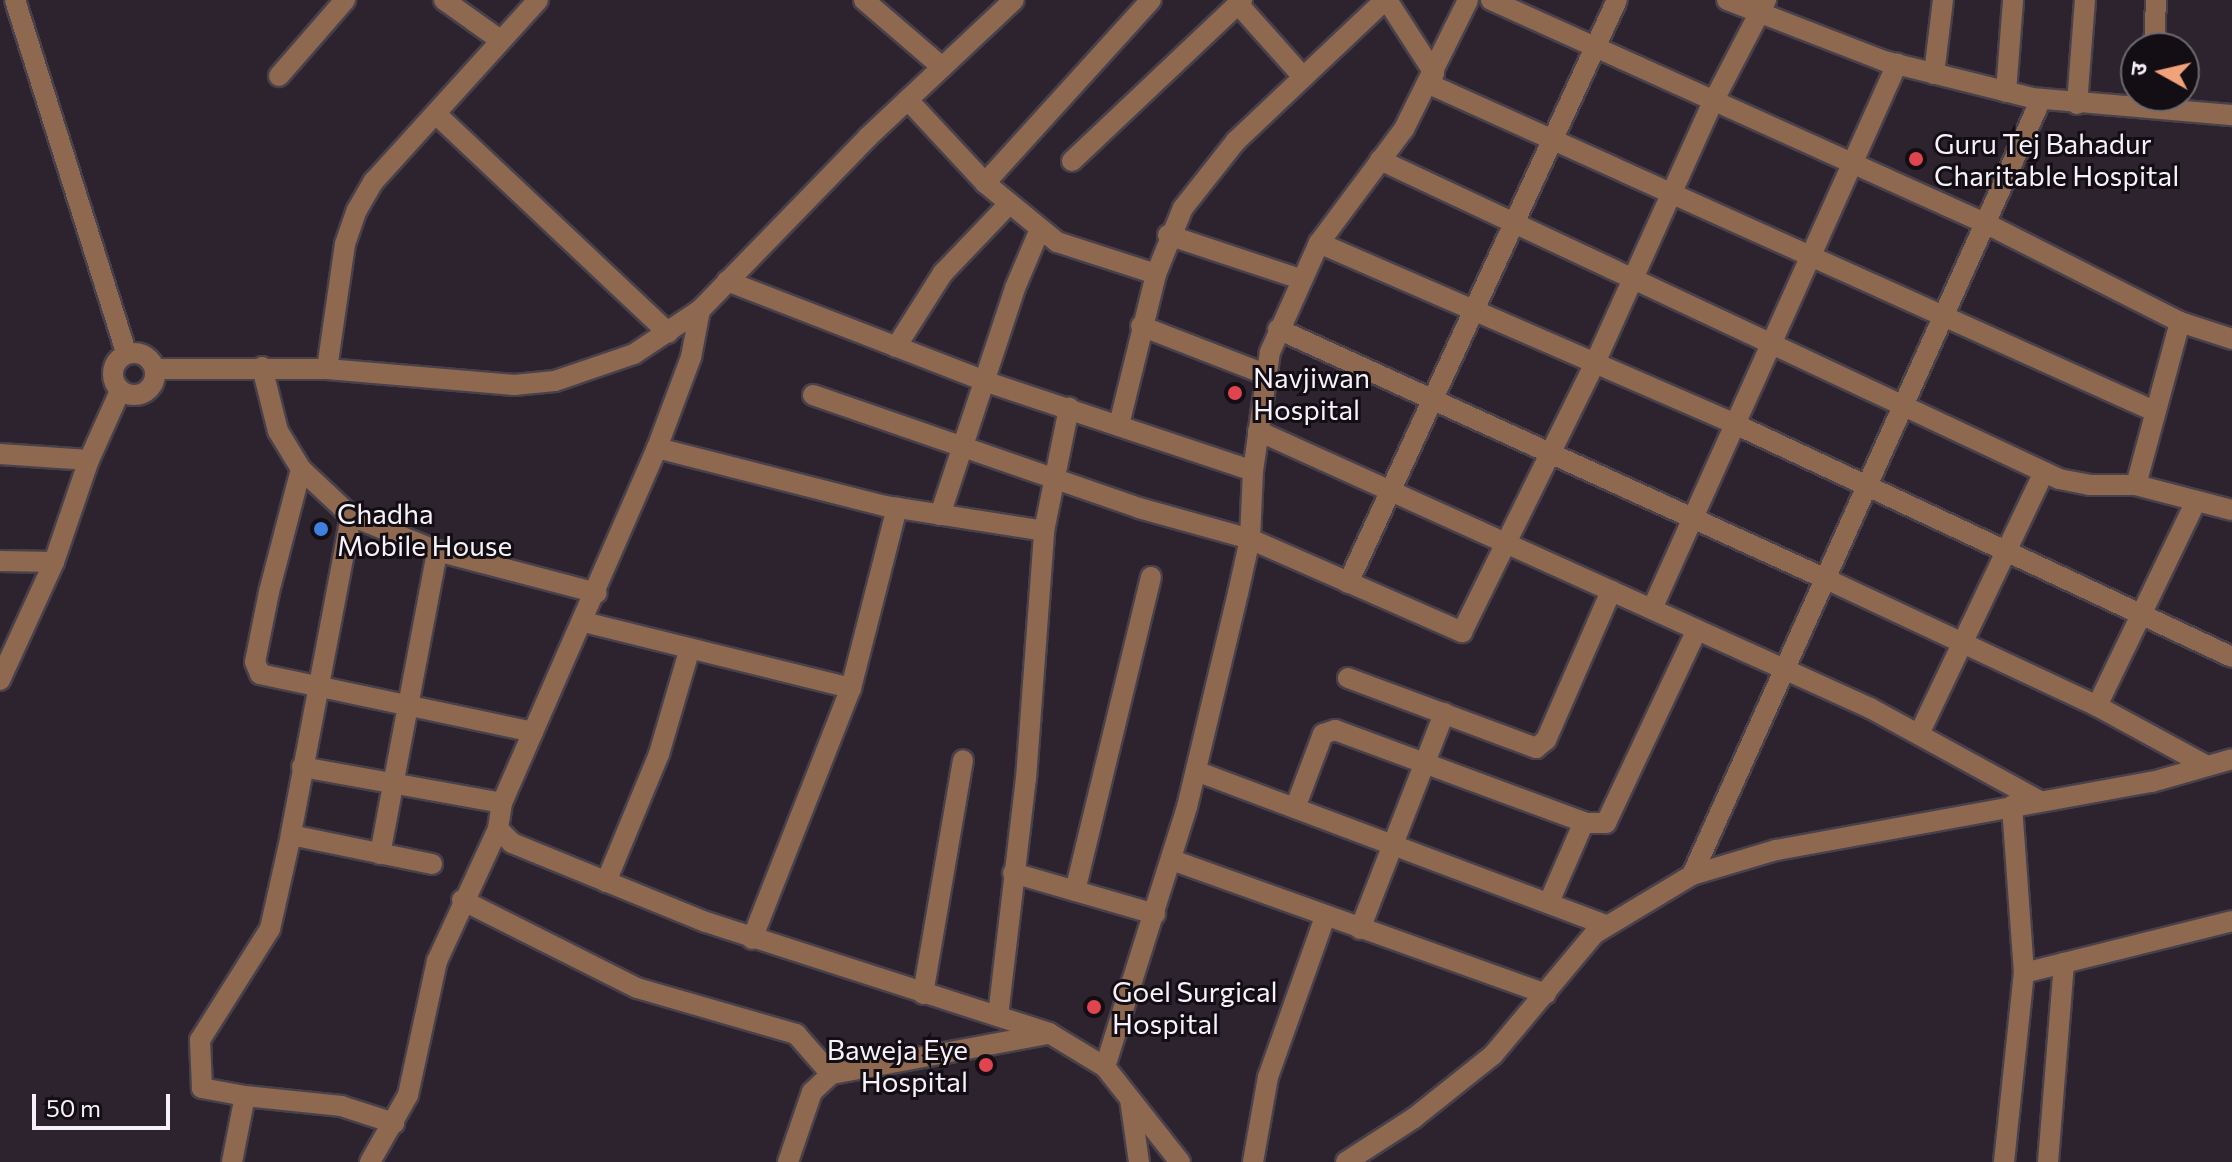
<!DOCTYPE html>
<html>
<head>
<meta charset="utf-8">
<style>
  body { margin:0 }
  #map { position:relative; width:2232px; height:1162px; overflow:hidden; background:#2c232f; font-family:Commissioner,"Noto Sans Devanagari",sans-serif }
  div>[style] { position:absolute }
  .roads { filter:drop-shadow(2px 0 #48404b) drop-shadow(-2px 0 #48404b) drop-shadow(0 2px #48404b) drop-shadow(0 -2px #48404b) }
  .minor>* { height:20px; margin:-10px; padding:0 10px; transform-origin:10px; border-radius:10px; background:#8f694f }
  .minor>.ring { margin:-10px; padding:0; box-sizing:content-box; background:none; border:20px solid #8f694f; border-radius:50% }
  .dots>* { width:22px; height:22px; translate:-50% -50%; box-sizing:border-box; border:4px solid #120e13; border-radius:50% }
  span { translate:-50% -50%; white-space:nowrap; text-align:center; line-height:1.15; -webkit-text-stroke:6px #120e13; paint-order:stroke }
  .poi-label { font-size:28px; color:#f7f1f9 }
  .left { translate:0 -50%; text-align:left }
  .right { translate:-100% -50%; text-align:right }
  .north { position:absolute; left:2120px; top:32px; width:80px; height:80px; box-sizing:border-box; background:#120e13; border:2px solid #6e696f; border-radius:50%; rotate:278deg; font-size:22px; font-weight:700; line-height:32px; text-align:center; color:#f7f1f9 }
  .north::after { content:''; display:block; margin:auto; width:28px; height:36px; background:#f0a27a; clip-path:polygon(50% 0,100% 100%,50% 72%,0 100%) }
  .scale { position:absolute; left:32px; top:1094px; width:138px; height:36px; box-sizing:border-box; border:4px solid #f7f1f9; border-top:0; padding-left:10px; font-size:24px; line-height:28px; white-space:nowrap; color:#f7f1f9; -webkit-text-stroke:6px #120e13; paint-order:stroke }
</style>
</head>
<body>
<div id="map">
  <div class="roads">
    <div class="minor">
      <i style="left:15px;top:0;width:370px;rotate:72.5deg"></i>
      <i style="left:444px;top:0;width:69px;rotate:35.5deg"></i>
      <i style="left:864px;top:0;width:103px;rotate:40.7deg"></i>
      <i style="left:1387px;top:0;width:87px;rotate:57.2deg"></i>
      <i style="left:1491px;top:0;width:542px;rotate:24.3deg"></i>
      <i style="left:1985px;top:223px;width:219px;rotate:26.9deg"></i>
      <i style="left:2180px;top:322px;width:55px;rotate:18.1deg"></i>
      <i style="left:1727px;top:0;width:168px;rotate:21.2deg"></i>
      <i style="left:1884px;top:61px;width:153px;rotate:14deg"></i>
      <i style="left:2032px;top:98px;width:201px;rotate:4.9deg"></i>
      <i style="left:1238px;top:4px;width:98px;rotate:48.3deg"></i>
      <i style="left:2154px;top:48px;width:48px;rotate:-87.6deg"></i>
      <i style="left:1934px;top:74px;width:75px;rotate:-83.1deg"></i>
      <i style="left:279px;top:76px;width:101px;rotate:-49deg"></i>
      <i style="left:1429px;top:84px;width:795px;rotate:24.28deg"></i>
      <i style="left:2006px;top:92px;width:92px;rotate:-85.6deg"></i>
      <i style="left:908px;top:100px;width:113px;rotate:47.1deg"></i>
      <i style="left:985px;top:183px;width:93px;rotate:39.3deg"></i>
      <i style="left:1057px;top:242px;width:104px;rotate:17.9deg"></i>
      <i style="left:2077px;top:104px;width:104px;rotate:-85.6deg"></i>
      <i style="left:436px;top:114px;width:319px;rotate:43.3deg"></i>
      <i style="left:1380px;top:160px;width:750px;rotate:25.16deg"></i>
      <i style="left:2059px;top:479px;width:31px;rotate:11deg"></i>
      <i style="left:2089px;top:485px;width:47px"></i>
      <i style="left:2136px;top:485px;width:99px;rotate:14.6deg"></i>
      <i style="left:1072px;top:161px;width:234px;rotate:-43.4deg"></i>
      <i style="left:985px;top:183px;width:247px;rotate:-47.8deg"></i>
      <i style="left:1168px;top:235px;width:139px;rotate:18.4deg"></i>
      <i style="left:1319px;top:243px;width:454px;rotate:23.5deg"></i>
      <i style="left:1735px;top:424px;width:549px;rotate:25.12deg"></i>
      <i style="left:727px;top:281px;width:279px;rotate:21.2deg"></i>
      <i style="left:987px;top:382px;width:280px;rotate:18.5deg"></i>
      <i style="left:700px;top:310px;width:48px;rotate:100.8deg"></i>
      <i style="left:691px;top:357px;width:97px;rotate:110.5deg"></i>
      <i style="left:657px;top:448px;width:387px;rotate:113.6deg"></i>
      <i style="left:502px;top:803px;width:26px;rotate:99deg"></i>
      <i style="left:498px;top:829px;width:20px;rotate:45deg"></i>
      <i style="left:512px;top:843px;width:209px;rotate:22.2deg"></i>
      <i style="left:706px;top:922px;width:361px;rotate:17.9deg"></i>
      <i style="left:1049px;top:1033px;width:66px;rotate:31.3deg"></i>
      <i style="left:1105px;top:1067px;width:121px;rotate:51.7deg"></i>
      <i style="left:1141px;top:326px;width:133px;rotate:21.2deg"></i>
      <i style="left:1278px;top:329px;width:600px;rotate:24.52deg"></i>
      <i style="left:1824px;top:578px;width:302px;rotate:25.1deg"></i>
      <i style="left:2097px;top:706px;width:125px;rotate:28.6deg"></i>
      <i style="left:896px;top:347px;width:88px;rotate:-57.6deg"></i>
      <i style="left:943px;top:273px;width:95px;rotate:-46.3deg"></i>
      <i class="ring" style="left:113px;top:353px;width:22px;height:22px"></i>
      <i style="left:262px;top:367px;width:66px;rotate:76deg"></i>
      <i style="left:278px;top:431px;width:44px;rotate:58.8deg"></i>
      <i style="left:301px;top:469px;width:69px;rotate:43.2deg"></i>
      <i style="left:351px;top:516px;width:93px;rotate:22.1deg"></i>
      <i style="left:437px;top:551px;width:165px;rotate:14.7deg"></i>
      <i style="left:155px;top:369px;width:172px"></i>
      <i style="left:327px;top:369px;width:188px;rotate:4.9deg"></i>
      <i style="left:514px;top:385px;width:41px;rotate:-5.6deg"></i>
      <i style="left:555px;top:381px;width:83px;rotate:-18.9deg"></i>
      <i style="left:634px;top:354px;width:79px;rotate:-33.7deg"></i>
      <i style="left:700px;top:310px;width:241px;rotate:-45.8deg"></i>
      <i style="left:868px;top:137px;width:200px;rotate:-43.2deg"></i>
      <i style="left:327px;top:369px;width:126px;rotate:-81.8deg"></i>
      <i style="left:345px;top:244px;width:36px;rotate:-71deg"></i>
      <i style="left:357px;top:210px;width:34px;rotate:-60deg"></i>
      <i style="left:374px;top:181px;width:244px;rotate:-47.8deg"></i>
      <i style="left:813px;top:395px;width:345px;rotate:19.1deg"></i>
      <i style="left:1139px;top:508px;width:115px;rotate:15.6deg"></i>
      <i style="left:1250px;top:539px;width:232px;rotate:23.7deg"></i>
      <i style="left:1462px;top:632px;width:298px;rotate:-63.7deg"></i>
      <i style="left:1594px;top:365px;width:289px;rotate:-65.7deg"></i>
      <i style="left:1713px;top:102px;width:115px;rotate:-62.5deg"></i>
      <i style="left:1119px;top:425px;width:155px;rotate:-76.2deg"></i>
      <i style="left:1156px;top:274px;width:71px;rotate:-67.8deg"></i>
      <i style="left:1183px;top:208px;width:85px;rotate:-51.7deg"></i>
      <i style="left:1236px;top:141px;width:205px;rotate:-43.4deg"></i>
      <i style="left:1258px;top:431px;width:672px;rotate:24.35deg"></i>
      <i style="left:1870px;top:708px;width:192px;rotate:28.7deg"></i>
      <i style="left:657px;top:448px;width:235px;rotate:14.3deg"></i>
      <i style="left:885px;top:506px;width:161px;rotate:8.9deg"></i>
      <i style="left:0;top:454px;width:89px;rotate:3.9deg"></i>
      <i style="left:301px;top:469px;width:127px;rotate:104.6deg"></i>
      <i style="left:269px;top:592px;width:71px;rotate:101.3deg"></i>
      <i style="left:255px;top:662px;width:13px;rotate:67deg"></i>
      <i style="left:260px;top:674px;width:279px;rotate:12deg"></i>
      <i style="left:2136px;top:485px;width:169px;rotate:-74.9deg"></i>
      <i style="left:940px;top:515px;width:239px;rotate:-71.7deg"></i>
      <i style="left:1015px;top:288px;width:64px;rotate:-67deg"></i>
      <i style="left:351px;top:516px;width:325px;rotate:100.7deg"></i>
      <i style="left:291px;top:835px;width:144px;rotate:11.6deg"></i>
      <i style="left:0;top:561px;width:54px;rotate:1.1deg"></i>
      <i style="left:1348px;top:583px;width:642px;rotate:-65.23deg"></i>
      <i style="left:1652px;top:609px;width:598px;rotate:-65.79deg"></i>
      <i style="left:584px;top:622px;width:275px;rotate:13.9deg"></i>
      <i style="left:1348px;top:678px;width:201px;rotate:20.4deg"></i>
      <i style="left:1536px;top:748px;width:13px;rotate:-39deg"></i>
      <i style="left:1546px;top:740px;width:163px;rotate:-66.4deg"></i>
      <i style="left:0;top:680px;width:130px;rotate:-65.4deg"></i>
      <i style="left:54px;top:562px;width:108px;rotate:-71.1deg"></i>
      <i style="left:89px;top:460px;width:76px;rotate:-65.8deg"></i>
      <i style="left:2097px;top:706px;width:225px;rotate:-64.2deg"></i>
      <i style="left:1920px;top:732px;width:288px;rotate:-64.5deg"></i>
      <i style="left:302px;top:767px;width:203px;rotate:10.2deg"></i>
      <i style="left:1196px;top:771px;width:438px;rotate:20.6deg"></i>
      <i style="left:1295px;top:808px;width:79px;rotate:-69.3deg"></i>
      <i style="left:1323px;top:734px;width:13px;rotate:-18deg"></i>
      <i style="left:1335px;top:730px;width:269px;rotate:20.3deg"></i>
      <i style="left:1587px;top:823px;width:19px"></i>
      <i style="left:1606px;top:823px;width:213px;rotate:-64.8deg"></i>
      <i style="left:380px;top:854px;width:308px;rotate:-79.3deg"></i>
      <i style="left:1172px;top:860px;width:397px;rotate:19.7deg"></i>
      <i style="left:1013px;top:873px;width:148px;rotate:16.1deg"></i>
      <i style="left:1692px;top:875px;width:851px;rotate:-65.78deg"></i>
      <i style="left:606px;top:882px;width:139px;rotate:-67.5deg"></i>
      <i style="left:659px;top:754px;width:110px;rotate:-73.7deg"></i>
      <i style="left:1075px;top:891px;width:323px;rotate:-76.4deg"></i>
      <i style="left:462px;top:900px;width:196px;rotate:26.7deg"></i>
      <i style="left:637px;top:988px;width:166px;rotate:16.1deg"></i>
      <i style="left:796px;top:1034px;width:53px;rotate:48.8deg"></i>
      <i style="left:1549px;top:902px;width:87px;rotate:-66.4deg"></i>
      <i style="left:1360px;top:929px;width:232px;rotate:-68.7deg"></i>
      <i style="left:752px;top:939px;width:270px;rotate:-68.5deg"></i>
      <i style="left:851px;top:688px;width:186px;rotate:-75.7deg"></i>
      <i style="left:2024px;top:973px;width:214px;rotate:-14deg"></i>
      <i style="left:923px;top:994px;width:237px;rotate:-80.3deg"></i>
      <i style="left:998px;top:1016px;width:239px;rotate:-83.3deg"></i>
      <i style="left:1026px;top:779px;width:249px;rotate:-85.8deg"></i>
      <i style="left:1044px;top:531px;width:126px;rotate:-78.5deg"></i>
      <i style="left:1105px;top:1067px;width:273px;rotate:-72.5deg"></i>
      <i style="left:1187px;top:807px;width:220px;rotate:-76.6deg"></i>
      <i style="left:1238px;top:593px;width:55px;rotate:-77.5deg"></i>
      <i style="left:1250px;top:539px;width:68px;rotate:-87.5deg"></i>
      <i style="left:1253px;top:471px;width:120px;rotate:-81.9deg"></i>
      <i style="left:1270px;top:352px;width:120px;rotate:-65.8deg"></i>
      <i style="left:1319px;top:243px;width:142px;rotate:-53.3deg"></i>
      <i style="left:1404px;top:129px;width:144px;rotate:-63.6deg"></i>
      <i style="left:245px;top:1096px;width:97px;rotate:5.9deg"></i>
      <i style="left:341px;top:1106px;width:56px;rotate:17.8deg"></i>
      <i style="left:1130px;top:1099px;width:64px;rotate:81.9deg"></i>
      <i style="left:232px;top:1162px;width:67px;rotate:-78.9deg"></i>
      <i style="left:245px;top:1096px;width:44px;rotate:-169.5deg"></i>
      <i style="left:202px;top:1088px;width:48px;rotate:-92.4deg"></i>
      <i style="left:200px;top:1040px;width:131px;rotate:-57.8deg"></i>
      <i style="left:270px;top:929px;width:96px;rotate:-77.4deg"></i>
      <i style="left:370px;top:1162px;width:77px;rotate:-60.4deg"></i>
      <i style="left:408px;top:1095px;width:137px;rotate:-77.8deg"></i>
      <i style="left:437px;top:961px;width:145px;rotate:-65.2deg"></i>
      <i style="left:788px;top:1162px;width:74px;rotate:-71.1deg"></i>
      <i style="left:812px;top:1092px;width:26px;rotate:-43deg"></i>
      <i style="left:831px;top:1074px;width:220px;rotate:-10.5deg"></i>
      <i style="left:1253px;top:1162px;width:86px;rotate:-80deg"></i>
      <i style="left:1268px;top:1077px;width:170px;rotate:-70.4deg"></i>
      <i style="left:1346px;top:1162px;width:81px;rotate:-32.9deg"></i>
      <i style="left:1414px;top:1118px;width:101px;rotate:-38.6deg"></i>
      <i style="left:1493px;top:1055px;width:158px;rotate:-50.1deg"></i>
      <i style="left:1594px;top:934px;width:114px;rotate:-31deg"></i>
      <i style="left:1692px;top:875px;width:88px;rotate:-16.6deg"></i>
      <i style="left:1776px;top:850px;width:382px;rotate:-10.3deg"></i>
      <i style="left:2152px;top:782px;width:83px;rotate:-16deg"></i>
      <i style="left:2004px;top:1162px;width:190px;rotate:-84deg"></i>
      <i style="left:2024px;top:973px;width:168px;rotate:-94.1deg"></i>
      <i style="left:2048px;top:1162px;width:200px;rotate:-85.4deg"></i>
    </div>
  </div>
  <div class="dots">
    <i style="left:1916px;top:159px;background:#e0444e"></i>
    <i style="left:1235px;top:393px;background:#e0444e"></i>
    <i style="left:321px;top:529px;background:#3f7fe0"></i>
    <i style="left:1094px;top:1007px;background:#e0444e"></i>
    <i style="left:986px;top:1065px;background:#e0444e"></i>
  </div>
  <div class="poi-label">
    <span class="left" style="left:1934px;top:159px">Guru Tej Bahadur<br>Charitable Hospital</span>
    <span class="left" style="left:1253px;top:393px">Navjiwan<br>Hospital</span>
    <span class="left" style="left:337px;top:529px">Chadha<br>Mobile House</span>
    <span class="left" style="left:1112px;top:1007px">Goel Surgical<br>Hospital</span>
    <span class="right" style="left:968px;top:1065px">Baweja Eye<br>Hospital</span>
  </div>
  <div class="north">उ</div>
  <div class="scale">50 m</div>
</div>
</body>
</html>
